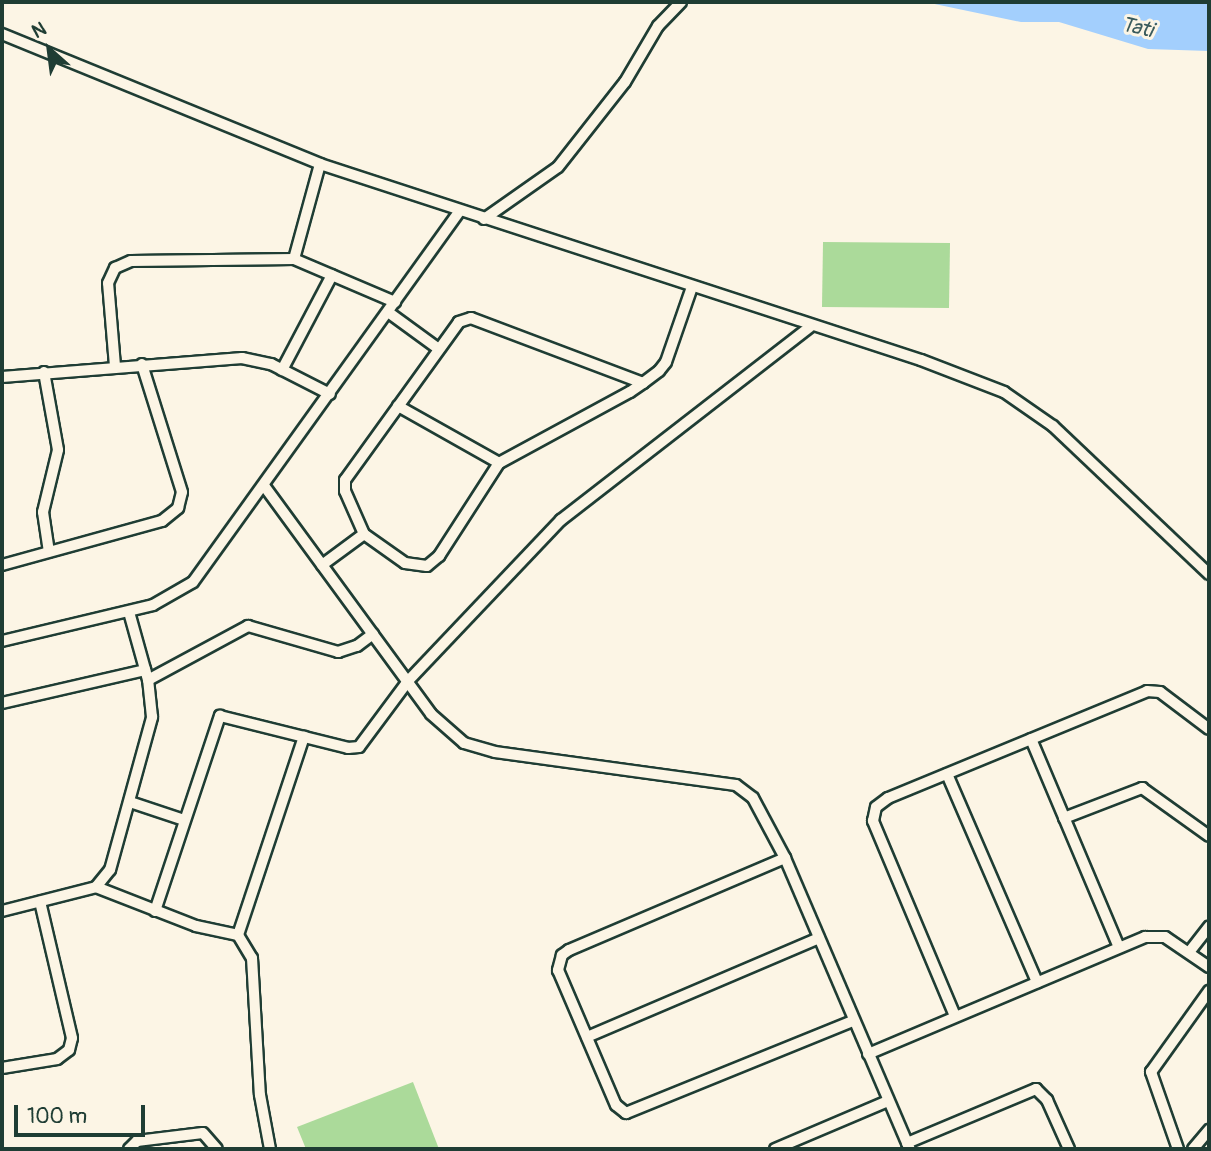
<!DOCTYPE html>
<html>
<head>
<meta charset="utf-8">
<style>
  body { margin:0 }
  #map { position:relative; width:1211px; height:1151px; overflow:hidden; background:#fcf5e5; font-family:Pangolin,sans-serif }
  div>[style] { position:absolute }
  .green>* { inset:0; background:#abda9a }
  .water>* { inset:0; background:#a3cffd }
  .roads { filter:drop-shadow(2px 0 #1f3d34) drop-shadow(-2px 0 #1f3d34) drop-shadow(0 2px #1f3d34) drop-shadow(0 -2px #1f3d34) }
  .minor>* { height:10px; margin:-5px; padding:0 5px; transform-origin:5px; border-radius:5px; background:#fcf5e5 }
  span { translate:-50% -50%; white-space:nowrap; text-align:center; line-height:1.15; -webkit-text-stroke:6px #fcf5e5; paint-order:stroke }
  .water-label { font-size:21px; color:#395a5c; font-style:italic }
  .frame { position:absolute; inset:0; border:4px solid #1f3d34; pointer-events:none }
  .north { position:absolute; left:14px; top:14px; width:70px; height:70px; -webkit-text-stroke:5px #fcf5e5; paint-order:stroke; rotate:332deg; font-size:19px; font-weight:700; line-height:28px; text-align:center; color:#1f3d34 }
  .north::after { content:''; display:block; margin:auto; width:24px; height:32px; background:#1f3d34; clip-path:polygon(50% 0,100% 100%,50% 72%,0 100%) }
  .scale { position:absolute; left:14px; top:1105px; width:131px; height:32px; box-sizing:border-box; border:4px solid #1f3d34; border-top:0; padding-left:9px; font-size:21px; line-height:24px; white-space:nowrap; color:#1f3d34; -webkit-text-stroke:5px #fcf5e5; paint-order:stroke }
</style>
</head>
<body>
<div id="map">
  <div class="green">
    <i style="clip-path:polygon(823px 242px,950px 243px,949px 308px,822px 307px)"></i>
    <i style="clip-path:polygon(413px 1082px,439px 1149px,306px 1149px,297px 1127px)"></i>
  </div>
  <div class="water">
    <i style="clip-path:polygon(925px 2px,1209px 2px,1209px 51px,1148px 49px,1059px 22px,1021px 22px)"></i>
  </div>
  <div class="roads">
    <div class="minor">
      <i style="left:2px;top:34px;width:344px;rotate:22.2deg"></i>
      <i style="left:320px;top:164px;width:632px;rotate:18.06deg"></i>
      <i style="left:921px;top:360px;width:89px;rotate:21.1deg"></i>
      <i style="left:1004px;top:392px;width:60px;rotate:34.8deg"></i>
      <i style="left:1053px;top:426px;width:215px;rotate:43.5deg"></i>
      <i style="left:484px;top:219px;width:90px;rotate:-35.1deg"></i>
      <i style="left:558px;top:167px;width:108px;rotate:-51.8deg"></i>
      <i style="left:625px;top:82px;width:65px;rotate:-59.5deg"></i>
      <i style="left:658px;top:26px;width:33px;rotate:-46deg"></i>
      <i style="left:294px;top:259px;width:98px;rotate:-74.7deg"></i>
      <i style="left:388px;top:312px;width:59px;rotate:36.1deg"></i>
      <i style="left:115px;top:366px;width:83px;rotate:-94.8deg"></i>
      <i style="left:108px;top:283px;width:17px;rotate:-65deg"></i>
      <i style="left:115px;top:268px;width:17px;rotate:-24deg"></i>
      <i style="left:131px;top:261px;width:163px;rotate:-0.7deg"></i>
      <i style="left:294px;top:259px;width:110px;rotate:23.1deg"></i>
      <i style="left:282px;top:370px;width:107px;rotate:-62.2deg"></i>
      <i style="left:44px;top:372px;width:79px;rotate:79.8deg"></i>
      <i style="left:58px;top:450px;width:64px;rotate:103.6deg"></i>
      <i style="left:43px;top:512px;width:40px;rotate:81.5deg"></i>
      <i style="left:2px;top:377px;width:241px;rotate:-4.5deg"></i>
      <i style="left:242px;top:358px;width:30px;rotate:12deg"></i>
      <i style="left:271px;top:364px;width:66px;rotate:27deg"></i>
      <i style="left:643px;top:383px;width:184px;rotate:-159.3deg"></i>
      <i style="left:471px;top:318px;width:13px;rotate:162deg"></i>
      <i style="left:459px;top:322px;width:195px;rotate:125.8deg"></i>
      <i style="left:345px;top:480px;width:11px;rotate:90deg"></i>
      <i style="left:345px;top:491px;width:47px;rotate:66.2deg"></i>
      <i style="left:364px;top:534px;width:50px;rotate:35.3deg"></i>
      <i style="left:405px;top:563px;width:22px;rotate:8deg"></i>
      <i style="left:427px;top:566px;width:16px;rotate:-40deg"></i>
      <i style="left:439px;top:556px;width:111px;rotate:-57.2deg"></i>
      <i style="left:499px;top:463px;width:149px;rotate:-28.5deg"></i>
      <i style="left:630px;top:392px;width:16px;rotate:-35deg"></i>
      <i style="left:643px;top:383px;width:20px;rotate:-37deg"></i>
      <i style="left:659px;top:371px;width:11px;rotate:-52deg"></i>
      <i style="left:666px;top:362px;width:79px;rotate:-70.9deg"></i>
      <i style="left:398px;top:406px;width:116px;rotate:29.4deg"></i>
      <i style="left:265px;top:487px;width:281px;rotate:53.8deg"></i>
      <i style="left:431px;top:714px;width:44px;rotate:41.3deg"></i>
      <i style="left:464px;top:743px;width:32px;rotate:16deg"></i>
      <i style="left:495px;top:752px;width:243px;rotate:7.8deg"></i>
      <i style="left:736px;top:785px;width:21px;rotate:37deg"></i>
      <i style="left:753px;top:798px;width:68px;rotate:61.9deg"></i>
      <i style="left:785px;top:858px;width:317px;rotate:66.8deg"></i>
      <i style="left:2px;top:565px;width:166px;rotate:-15.4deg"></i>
      <i style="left:162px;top:521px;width:21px;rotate:-39deg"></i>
      <i style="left:178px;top:508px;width:16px;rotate:-76deg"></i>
      <i style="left:182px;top:492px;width:134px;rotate:-107.4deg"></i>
      <i style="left:322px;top:565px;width:52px;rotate:-36.4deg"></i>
      <i style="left:2px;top:641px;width:155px;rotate:-13.4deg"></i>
      <i style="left:153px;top:605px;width:46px;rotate:-29.9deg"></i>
      <i style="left:193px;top:582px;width:457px;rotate:-54.3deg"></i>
      <i style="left:148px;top:680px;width:114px;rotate:-28.4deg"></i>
      <i style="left:248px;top:626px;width:94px;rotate:16.1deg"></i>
      <i style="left:338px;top:652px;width:20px;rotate:-18deg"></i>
      <i style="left:357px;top:646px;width:20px;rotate:-37deg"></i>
      <i style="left:2px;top:703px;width:147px;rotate:-13deg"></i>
      <i style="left:1031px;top:739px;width:226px;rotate:67.1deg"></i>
      <i style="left:947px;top:774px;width:227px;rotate:66.6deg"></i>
      <i style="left:130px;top:802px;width:57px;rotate:18.4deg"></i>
      <i style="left:1064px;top:818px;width:84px;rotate:-21deg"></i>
      <i style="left:1142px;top:788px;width:82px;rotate:35.6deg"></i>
      <i style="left:785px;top:858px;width:235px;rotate:156.9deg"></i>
      <i style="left:569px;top:950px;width:9px;rotate:144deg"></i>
      <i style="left:562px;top:955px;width:16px;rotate:105deg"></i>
      <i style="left:558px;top:970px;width:147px;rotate:66.8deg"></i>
      <i style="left:616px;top:1105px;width:13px;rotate:39deg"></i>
      <i style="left:626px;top:1113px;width:245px;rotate:-22.1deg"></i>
      <i style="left:96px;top:887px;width:107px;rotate:21.3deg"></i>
      <i style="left:196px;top:926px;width:43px;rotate:12.1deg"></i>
      <i style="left:238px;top:935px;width:27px;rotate:59deg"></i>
      <i style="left:252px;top:958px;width:137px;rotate:86.7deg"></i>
      <i style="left:260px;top:1095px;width:55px;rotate:79.5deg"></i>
      <i style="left:2px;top:911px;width:97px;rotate:-14.3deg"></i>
      <i style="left:96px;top:887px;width:22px;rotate:-51deg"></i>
      <i style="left:110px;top:870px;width:159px;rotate:-74.6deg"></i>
      <i style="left:152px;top:717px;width:37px;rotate:-96deg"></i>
      <i style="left:148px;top:680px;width:71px;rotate:-105.6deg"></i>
      <i style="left:155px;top:911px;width:206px;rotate:-71.6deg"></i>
      <i style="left:220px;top:716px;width:132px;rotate:14deg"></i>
      <i style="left:348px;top:748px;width:11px;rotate:-5deg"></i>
      <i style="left:359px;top:747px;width:82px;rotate:-53.4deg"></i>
      <i style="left:408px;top:681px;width:222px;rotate:-46.5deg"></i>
      <i style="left:561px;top:520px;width:315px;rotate:-37.8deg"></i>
      <i style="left:238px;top:935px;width:209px;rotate:-71.6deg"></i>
      <i style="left:1190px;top:951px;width:31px;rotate:-52deg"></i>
      <i style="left:955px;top:1016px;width:212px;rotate:-112.8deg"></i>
      <i style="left:873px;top:821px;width:14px;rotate:-78deg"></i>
      <i style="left:876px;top:807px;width:15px;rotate:-37deg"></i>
      <i style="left:888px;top:798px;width:280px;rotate:-22.4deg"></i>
      <i style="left:1147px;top:691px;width:13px;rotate:4deg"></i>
      <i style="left:1160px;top:692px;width:61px;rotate:37.1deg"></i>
      <i style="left:587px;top:1037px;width:252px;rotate:-23.1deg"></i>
      <i style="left:868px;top:1054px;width:301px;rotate:-22.9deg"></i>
      <i style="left:1145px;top:937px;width:20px"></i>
      <i style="left:1165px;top:937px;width:53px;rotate:34.3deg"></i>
      <i style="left:2px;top:1068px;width:56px;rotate:-9.3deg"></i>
      <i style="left:57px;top:1059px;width:15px;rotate:-37deg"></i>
      <i style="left:69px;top:1050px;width:12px;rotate:-76deg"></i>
      <i style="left:72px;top:1038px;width:140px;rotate:-103.2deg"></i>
      <i style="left:907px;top:1143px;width:140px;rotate:-22.7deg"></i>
      <i style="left:1036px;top:1089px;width:16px;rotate:45deg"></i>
      <i style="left:1047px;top:1100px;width:54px;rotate:65.8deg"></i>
      <i style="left:129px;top:1149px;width:11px;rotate:-45deg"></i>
      <i style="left:137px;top:1141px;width:66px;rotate:-6.9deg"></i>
      <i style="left:203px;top:1133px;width:21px;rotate:49deg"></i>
      <i style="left:775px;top:1149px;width:123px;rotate:-23deg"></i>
      <i style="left:1178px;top:1149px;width:82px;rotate:-109.3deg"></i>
      <i style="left:1151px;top:1072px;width:100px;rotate:-54.4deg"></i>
      <i style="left:1193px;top:1149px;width:25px;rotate:-50deg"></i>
    </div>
  </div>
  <div class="water-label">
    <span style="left:1137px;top:28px;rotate:13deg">Tati</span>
  </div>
  <div class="frame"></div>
  <div class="north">N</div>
  <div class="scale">100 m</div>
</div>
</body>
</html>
